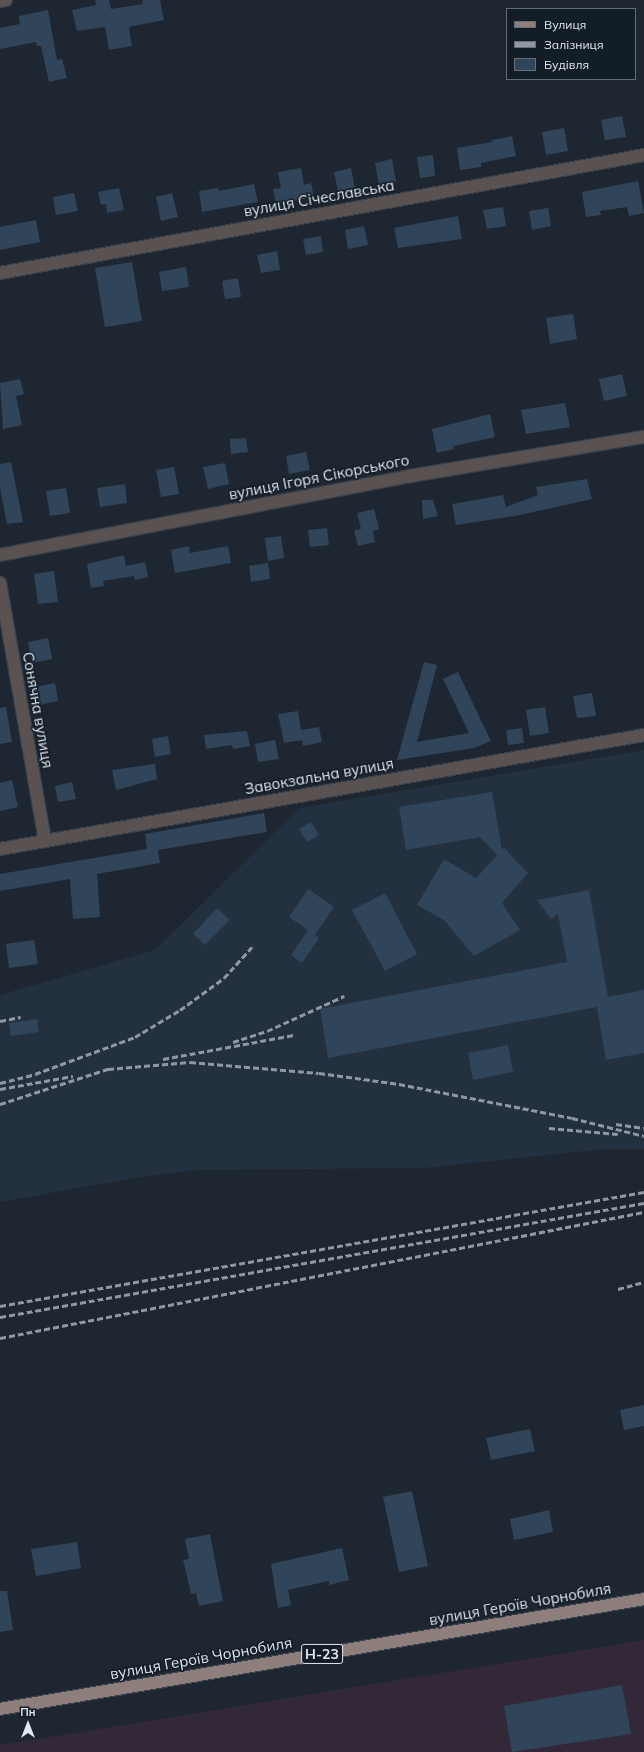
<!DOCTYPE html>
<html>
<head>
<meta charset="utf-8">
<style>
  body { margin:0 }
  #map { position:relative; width:644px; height:1752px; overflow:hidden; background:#1d2631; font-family:Mulish,sans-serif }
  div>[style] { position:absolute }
  .industrial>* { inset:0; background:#322838 }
  .built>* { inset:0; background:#22303f }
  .building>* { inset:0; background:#31455a }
  .roads { filter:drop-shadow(1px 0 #39414c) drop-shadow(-1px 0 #39414c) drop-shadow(0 1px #39414c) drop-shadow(0 -1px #39414c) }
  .minor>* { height:12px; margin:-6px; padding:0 6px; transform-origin:6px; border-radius:6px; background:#5a5251 }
  .major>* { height:12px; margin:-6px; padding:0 6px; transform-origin:6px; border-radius:6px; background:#8f7f7c }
  .rail>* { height:3px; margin-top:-1.5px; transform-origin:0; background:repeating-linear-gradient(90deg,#9198a1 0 6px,transparent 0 9px) }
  span { translate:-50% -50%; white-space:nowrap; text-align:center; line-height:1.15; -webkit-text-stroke:3px #131d27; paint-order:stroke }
  .shield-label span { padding:1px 3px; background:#131d27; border:1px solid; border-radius:3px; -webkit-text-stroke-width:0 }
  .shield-label { font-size:14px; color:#e2e9f0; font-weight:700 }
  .street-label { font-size:15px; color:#e2e9f0 }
  .legend { position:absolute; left:506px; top:8px; width:130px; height:72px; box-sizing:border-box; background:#131d27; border:1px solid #666f77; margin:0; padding:5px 7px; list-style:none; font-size:12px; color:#e2e9f0 }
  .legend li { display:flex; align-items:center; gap:8px; height:20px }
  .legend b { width:20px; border:1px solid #666f77 }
  .north { position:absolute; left:8px; top:1704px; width:40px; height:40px; -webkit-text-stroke:3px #131d27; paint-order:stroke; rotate:0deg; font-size:11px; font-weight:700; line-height:16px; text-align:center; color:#e2e9f0 }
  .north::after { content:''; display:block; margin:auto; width:14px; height:18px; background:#e2e9f0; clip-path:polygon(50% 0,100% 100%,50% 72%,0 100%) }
</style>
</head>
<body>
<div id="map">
  <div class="industrial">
    <i style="clip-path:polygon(644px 1640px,644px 1752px,0 1752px,0 1745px)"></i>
  </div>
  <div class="built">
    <i style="clip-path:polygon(644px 750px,644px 1149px,604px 1149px,424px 1168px,197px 1170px,146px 1176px,0 1202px,0 995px,155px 950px,299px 808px)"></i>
  </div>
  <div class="building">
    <i style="clip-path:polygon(95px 0,109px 0,111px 9px,143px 4px,142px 0,160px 0,164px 20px,129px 27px,132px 46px,109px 50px,105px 27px,77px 31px,72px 10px,96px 5px)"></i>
    <i style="clip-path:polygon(48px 10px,57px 60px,62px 59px,67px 78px,49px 82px,41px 46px,37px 46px,36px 42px,0 49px,0 28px,20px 24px,19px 16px)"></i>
    <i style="clip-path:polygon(622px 116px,626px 137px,605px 140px,601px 120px)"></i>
    <i style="clip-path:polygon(564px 128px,568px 151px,546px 155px,542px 132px)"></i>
    <i style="clip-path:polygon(512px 136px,516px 156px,481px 163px,481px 167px,460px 170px,457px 148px,492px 142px,492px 140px)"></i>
    <i style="clip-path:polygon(433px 155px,435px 176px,420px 178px,417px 157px)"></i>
    <i style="clip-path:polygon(392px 159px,396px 182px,379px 185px,375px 163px)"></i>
    <i style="clip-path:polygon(301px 168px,304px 185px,311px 183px,314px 197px,276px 204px,273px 189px,281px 188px,278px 172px)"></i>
    <i style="clip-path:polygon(351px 168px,355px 188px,338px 191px,334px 172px)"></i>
    <i style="clip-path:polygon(638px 181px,644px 213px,629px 216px,627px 207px,600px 211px,601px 215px,586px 217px,582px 192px)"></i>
    <i style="clip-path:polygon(254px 184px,258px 202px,202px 212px,199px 191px,218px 188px,219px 191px)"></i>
    <i style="clip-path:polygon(119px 188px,124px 210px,107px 213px,106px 204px,101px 205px,98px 192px)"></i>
    <i style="clip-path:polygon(74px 193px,78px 211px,56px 215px,53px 197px)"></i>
    <i style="clip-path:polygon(172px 193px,178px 217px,161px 221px,156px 197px)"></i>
    <i style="clip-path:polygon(503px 207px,506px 226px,487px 229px,483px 210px)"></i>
    <i style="clip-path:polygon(548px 208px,551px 226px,532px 230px,529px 211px)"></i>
    <i style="clip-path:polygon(458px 216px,462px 239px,398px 248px,394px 228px)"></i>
    <i style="clip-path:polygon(36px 220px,40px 242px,0 250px,0 227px)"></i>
    <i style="clip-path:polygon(364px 226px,368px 245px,348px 249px,345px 230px)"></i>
    <i style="clip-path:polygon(321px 236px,323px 252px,306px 255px,303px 239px)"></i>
    <i style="clip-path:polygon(277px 251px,280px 270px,261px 273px,257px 255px)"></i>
    <i style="clip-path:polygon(132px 262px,142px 321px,105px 327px,95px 268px)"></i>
    <i style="clip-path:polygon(186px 267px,189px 287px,162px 291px,159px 272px)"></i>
    <i style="clip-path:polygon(238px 278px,241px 297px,225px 299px,222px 281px)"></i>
    <i style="clip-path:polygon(573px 314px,577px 339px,550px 344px,546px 318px)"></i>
    <i style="clip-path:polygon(622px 374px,627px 396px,604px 401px,599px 379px)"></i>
    <i style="clip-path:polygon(20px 379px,24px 394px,16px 396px,22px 425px,3px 429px,0 383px)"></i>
    <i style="clip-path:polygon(565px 403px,570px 427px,526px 434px,521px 410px)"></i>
    <i style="clip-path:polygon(490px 414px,495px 437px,454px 446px,454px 449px,437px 453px,432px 429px)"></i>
    <i style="clip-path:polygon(246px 438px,248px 452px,231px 454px,230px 439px)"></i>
    <i style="clip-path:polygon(306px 452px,310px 470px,289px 474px,286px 456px)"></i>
    <i style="clip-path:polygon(11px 462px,23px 522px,7px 524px,0 488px,0 464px)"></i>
    <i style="clip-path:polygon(225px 463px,229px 484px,208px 489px,203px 467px)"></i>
    <i style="clip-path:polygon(174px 467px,179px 494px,161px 497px,156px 470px)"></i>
    <i style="clip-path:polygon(587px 479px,592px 499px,515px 516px,456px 525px,452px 504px,503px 495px,506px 507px,538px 495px,536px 487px)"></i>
    <i style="clip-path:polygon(125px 484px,127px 503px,100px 507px,97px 488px)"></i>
    <i style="clip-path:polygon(66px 488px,70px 513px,50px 516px,46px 491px)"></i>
    <i style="clip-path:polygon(422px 500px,433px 500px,438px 516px,423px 519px)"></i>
    <i style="clip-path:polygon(374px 509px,379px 529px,373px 531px,375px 542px,358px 546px,354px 530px,361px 529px,357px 513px)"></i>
    <i style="clip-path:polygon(327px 528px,329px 545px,310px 547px,308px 530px)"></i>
    <i style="clip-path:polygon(281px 536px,284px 558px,268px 561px,265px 538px)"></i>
    <i style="clip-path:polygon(189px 546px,190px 553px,228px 546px,231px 563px,175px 573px,171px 550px)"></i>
    <i style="clip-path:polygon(124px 555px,126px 566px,145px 562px,148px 577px,135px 580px,134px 576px,103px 581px,104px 586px,91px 588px,87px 564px)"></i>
    <i style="clip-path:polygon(268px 563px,270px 579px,251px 582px,249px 566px)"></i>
    <i style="clip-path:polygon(54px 571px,58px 602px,38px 604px,34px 574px)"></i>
    <i style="clip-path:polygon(48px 638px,52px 659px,32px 663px,28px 642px)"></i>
    <i style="clip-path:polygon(424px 662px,437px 665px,417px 742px,469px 733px,443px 679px,458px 672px,491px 741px,474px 748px,397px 760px)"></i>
    <i style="clip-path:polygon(55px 683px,58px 701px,39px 705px,35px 687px)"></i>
    <i style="clip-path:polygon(592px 693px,596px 716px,577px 718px,573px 696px)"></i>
    <i style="clip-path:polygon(6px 707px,12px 742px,0 744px,0 708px)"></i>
    <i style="clip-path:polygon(545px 707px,549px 733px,530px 736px,526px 710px)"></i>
    <i style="clip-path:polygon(298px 711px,301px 730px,319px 727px,322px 742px,303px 746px,302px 740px,284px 743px,278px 714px)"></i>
    <i style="clip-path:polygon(522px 728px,524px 743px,508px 745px,506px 730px)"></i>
    <i style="clip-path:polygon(247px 731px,250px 746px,233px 749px,232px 745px,206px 749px,204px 735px)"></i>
    <i style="clip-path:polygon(168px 736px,171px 754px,155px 757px,152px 739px)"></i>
    <i style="clip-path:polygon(275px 740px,279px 759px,258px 762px,255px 744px)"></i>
    <i style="clip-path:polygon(155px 764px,157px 779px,116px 790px,112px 770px)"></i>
    <i style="clip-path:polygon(12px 780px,18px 807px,0 811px,0 783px)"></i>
    <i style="clip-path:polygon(72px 782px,76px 799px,58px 802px,55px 786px)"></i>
    <i style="clip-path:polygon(492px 792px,502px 850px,504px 848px,528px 873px,502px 903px,520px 930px,474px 956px,444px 920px,417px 905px,444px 859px,476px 878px,497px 855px,480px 837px,406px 850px,399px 807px)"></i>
    <i style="clip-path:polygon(264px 813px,267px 832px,158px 850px,160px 863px,97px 874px,100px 917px,73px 919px,70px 879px,0 891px,0 874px,147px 849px,145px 834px)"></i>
    <i style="clip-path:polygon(311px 822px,319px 835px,307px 842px,299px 829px)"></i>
    <i style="clip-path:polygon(308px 889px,334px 907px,315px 935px,319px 938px,302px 963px,291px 955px,308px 930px,315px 935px,289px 917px)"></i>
    <i style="clip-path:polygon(589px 890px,608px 997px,644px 990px,644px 1053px,606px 1060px,597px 1007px,328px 1058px,320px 1009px,567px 962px,558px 914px,551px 919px,537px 900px)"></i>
    <i style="clip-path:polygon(385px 893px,417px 954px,385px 971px,352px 910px)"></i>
    <i style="clip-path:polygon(217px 908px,230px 920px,205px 945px,193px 934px)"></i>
    <i style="clip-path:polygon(34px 940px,38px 964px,9px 968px,6px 944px)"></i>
    <i style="clip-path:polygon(37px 1019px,39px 1032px,11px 1036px,9px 1023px)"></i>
    <i style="clip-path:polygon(508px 1045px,513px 1072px,473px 1080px,468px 1053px)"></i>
    <i style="clip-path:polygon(644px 1405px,644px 1426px,624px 1430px,620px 1410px)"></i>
    <i style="clip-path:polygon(530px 1429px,535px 1451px,491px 1460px,486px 1438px)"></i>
    <i style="clip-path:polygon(412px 1491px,428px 1566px,399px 1572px,383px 1497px)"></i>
    <i style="clip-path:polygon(549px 1510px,553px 1532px,514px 1540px,510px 1519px)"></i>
    <i style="clip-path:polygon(210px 1534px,223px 1601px,199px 1606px,196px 1593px,191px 1594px,186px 1572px,183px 1560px,189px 1559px,185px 1539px)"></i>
    <i style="clip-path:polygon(77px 1542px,81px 1568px,36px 1576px,31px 1549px)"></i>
    <i style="clip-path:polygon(342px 1548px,349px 1580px,329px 1585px,329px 1581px,288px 1590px,291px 1605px,278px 1608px,271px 1564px)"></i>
    <i style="clip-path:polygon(0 1591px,7px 1591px,13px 1630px,0 1632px)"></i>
    <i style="clip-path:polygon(622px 1685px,631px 1734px,512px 1752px,504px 1706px)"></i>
  </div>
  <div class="roads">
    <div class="minor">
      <i style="left:0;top:1px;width:6px;rotate:-9deg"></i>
      <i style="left:0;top:273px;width:655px;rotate:-10.38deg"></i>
      <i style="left:0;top:555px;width:418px;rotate:-10.9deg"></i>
      <i style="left:410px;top:476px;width:237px;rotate:-9.5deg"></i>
      <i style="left:0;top:583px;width:262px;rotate:80.1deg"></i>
      <i style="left:0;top:849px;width:654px;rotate:-10.04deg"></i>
    </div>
    <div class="major">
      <i style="left:0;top:1709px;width:653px;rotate:-9.69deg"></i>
    </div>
  </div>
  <div class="rail">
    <i style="left:0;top:1021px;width:21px;rotate:-11deg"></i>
    <i style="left:233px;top:1042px;width:36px;rotate:-18deg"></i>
    <i style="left:267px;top:1031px;width:85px;rotate:-24.4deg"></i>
    <i style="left:163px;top:1059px;width:133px;rotate:-10.4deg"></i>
    <i style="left:0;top:1083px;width:36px;rotate:-14deg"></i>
    <i style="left:35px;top:1074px;width:107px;rotate:-20.3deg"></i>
    <i style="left:135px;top:1037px;width:52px;rotate:-31deg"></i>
    <i style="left:180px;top:1010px;width:54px;rotate:-36deg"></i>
    <i style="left:224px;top:978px;width:42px;rotate:-47.9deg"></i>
    <i style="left:0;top:1089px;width:74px;rotate:-10.1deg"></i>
    <i style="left:0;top:1104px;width:114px;rotate:-18deg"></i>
    <i style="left:108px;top:1069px;width:82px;rotate:-4.9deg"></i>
    <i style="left:190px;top:1062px;width:129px;rotate:4.9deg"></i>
    <i style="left:319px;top:1073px;width:81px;rotate:7.8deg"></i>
    <i style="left:399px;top:1084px;width:176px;rotate:11.1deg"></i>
    <i style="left:572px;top:1118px;width:74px;rotate:14deg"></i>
    <i style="left:616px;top:1124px;width:28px;rotate:8deg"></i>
    <i style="left:549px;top:1128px;width:69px;rotate:5deg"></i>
    <i style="left:618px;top:1289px;width:27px;rotate:-15deg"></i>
    <i style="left:0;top:1306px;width:654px;rotate:-10.04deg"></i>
    <i style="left:0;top:1317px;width:654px;rotate:-10.04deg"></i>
    <i style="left:0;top:1338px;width:656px;rotate:-11.07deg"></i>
  </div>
  <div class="shield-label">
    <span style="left:322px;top:1654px">Н-23</span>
  </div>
  <div class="street-label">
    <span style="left:319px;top:198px;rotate:-10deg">вулиця Січеславська</span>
    <span style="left:319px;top:477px;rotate:-11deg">вулиця Ігоря Сікорського</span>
    <span style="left:38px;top:710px;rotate:80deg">Сонячна вулиця</span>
    <span style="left:319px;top:776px;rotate:-10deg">Завокзальна вулиця</span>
    <span style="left:520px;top:1604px;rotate:-10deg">вулиця Героїв Чорнобиля</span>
    <span style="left:201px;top:1658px;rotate:-10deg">вулиця Героїв Чорнобиля</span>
  </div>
  <ul class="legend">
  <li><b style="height:5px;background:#8f7f7c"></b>Вулиця</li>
  <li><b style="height:5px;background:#9198a1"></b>Залізниця</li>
  <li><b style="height:11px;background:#31455a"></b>Будівля</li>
  </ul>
  <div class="north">Пн</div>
</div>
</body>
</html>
